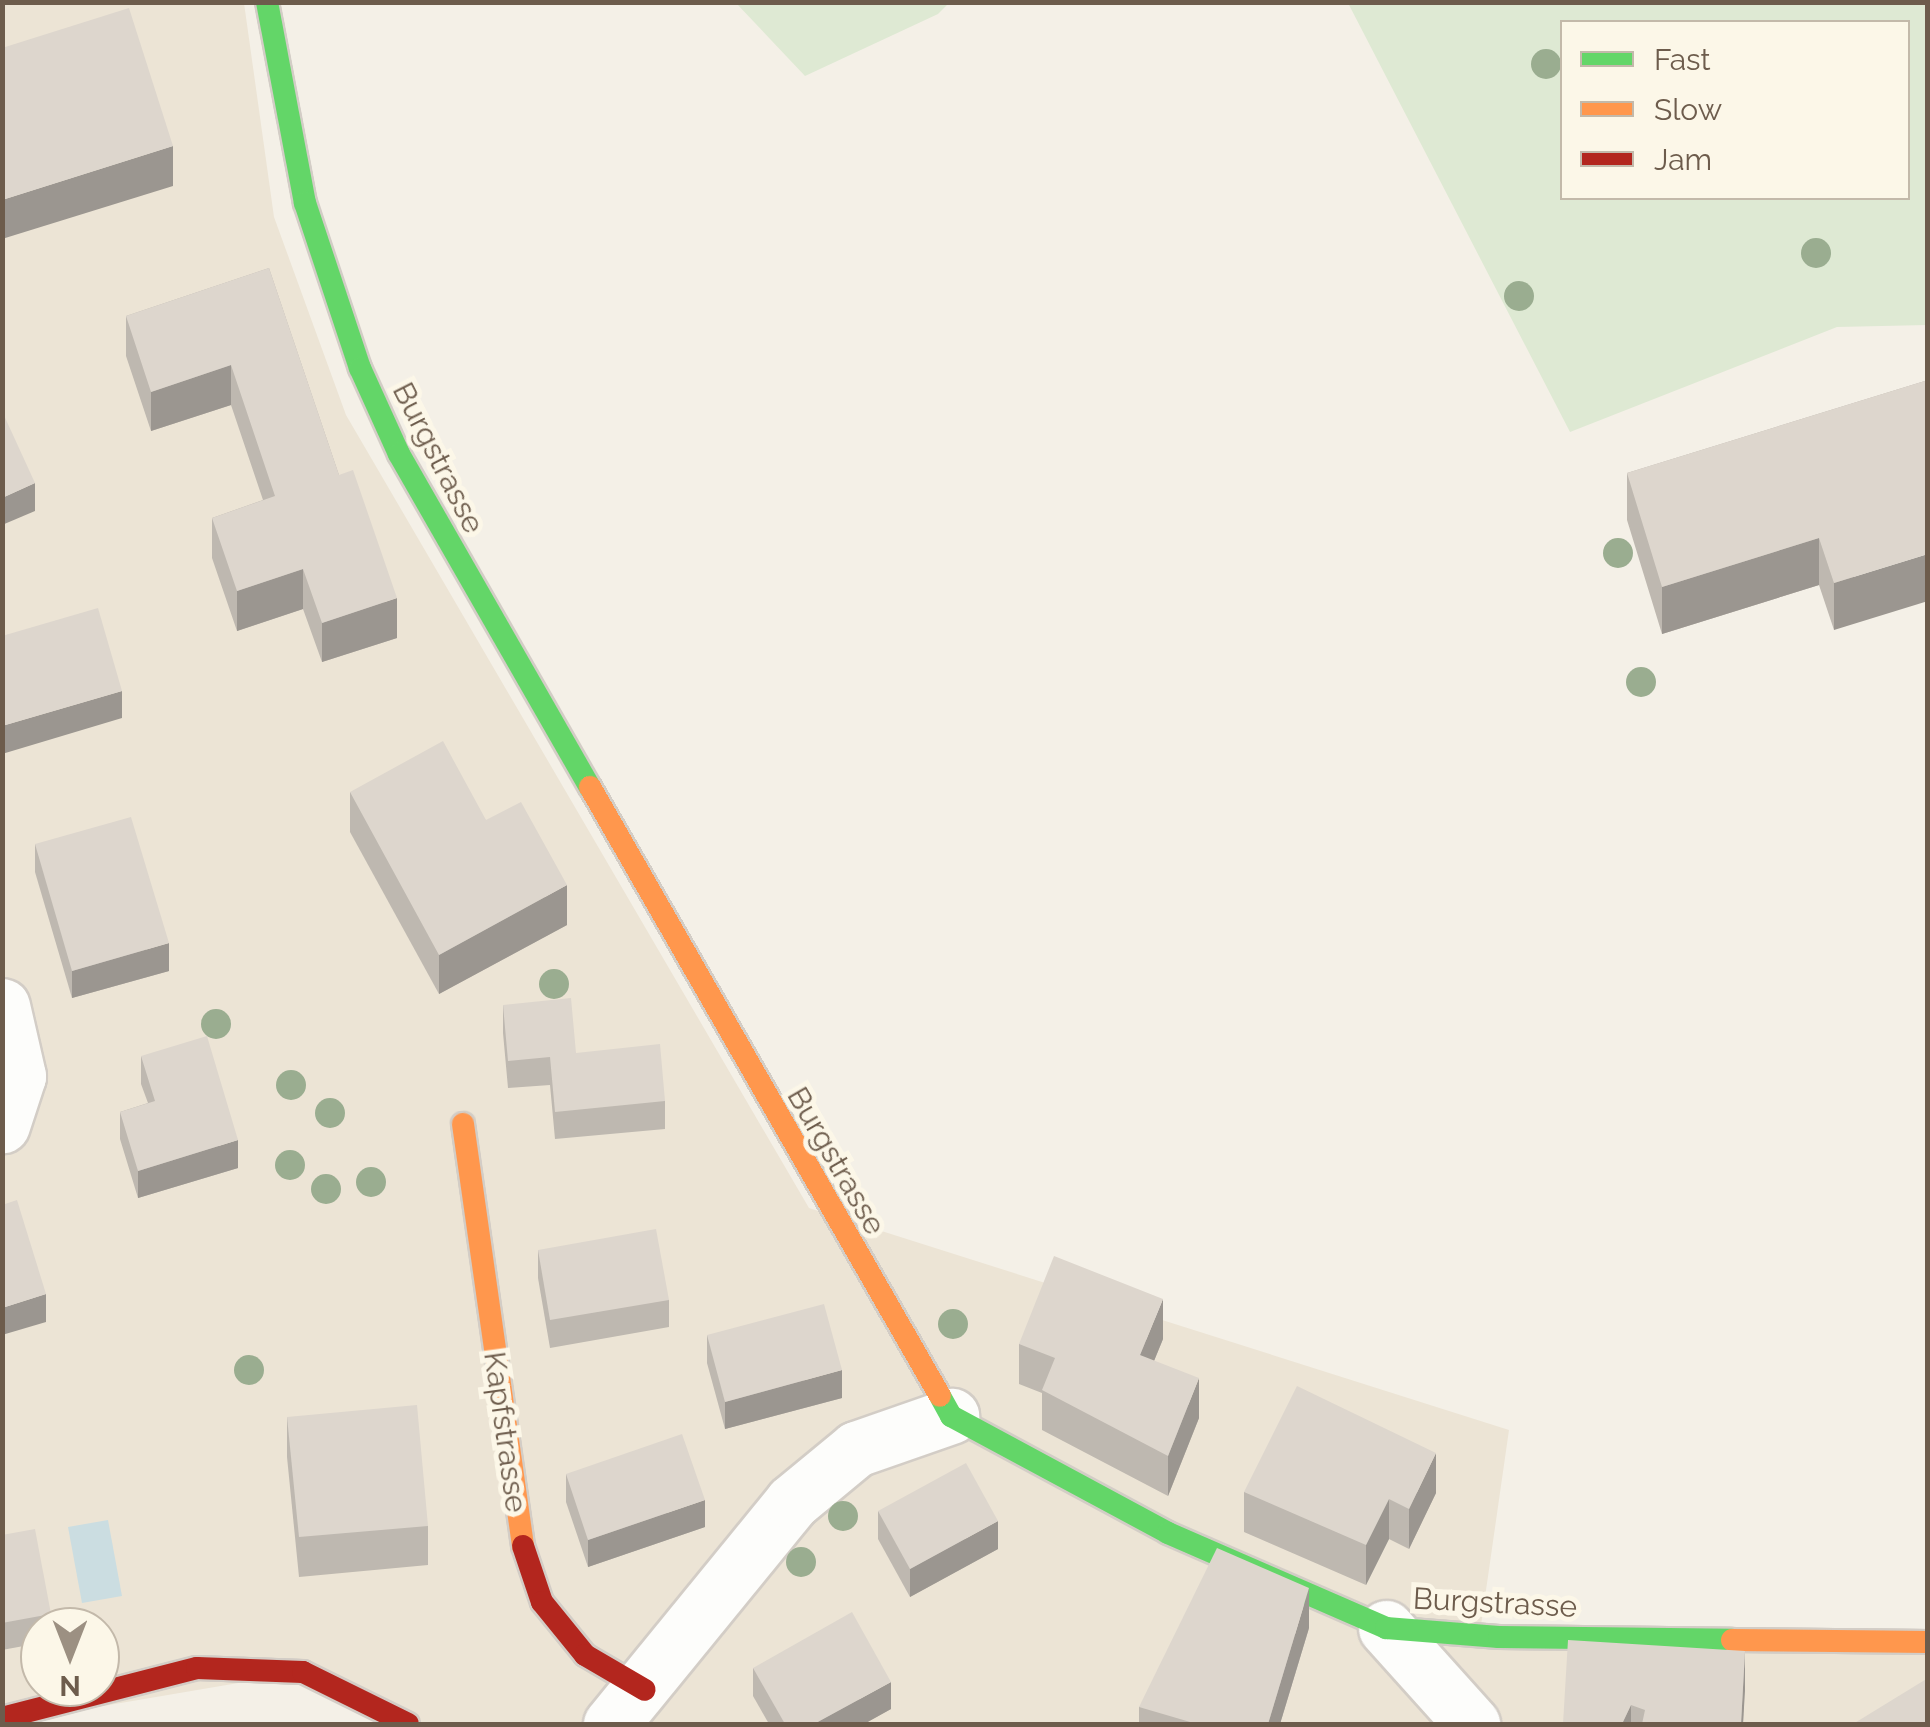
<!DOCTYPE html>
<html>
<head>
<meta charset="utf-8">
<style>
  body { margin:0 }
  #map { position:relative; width:1930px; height:1727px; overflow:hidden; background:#f4f0e7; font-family:Raleway,sans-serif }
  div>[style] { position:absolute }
  .residential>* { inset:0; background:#ece4d5 }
  .green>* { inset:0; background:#dee9d3 }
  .water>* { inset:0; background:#cbdde1 }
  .roads { filter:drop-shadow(2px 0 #d3cdc6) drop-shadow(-2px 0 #d3cdc6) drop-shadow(0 2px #d3cdc6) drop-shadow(0 -2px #d3cdc6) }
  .street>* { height:55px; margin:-27.5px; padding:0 27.5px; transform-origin:27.5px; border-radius:27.5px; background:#fdfdfb }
  .fast>* { height:22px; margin:-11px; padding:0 11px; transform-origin:11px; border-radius:11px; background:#63d668 }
  .slow>* { height:22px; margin:-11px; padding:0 11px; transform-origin:11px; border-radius:11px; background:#ff974d }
  .jam>* { height:22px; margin:-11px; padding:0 11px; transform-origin:11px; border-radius:11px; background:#b3261e }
  .trees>* { width:30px; height:30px; margin:-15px; border-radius:50%; background:#9aad90 }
  .wall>* { inset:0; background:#beb8b0 }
  .shaded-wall>* { inset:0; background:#9b9690 }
  .building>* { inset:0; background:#ddd6cd }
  span { translate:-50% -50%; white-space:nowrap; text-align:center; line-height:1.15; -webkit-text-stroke:10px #fcf7e8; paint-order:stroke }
  .street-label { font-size:30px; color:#6d5c4c }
  .frame { position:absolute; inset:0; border:5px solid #6d5c4c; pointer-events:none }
  .legend { position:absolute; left:1560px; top:20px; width:350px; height:180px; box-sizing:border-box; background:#fcf7e8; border:2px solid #c3b9aa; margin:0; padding:12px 18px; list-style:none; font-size:30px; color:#6d5c4c }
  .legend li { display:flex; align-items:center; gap:20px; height:50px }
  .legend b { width:50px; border:2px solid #c3b9aa }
  .north { position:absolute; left:20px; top:1607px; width:100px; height:100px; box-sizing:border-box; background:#fcf7e8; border:2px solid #c3b9aa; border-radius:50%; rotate:180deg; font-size:28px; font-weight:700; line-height:40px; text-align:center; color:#6d5c4c }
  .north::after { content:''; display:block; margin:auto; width:35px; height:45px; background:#9c9082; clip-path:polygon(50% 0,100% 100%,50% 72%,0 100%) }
</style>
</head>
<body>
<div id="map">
  <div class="residential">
    <i style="clip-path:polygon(evenodd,3px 2px,244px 3px,274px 217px,346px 415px,809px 1208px,1509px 1430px,1478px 1646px,1928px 1654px,1927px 1724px,408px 1724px,303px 1672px,3px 1723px,3px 2px,40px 1627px,100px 1627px,100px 1687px,40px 1687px,40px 1627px)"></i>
  </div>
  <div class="green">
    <i style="clip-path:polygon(736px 3px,949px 3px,938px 14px,805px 76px)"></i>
    <i style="clip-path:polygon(evenodd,1348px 3px,1927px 3px,1927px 325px,1837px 327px,1570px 432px,1348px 3px,1562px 22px,1908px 22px,1908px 198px,1562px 198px,1562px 22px)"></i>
  </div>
  <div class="water">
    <i style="clip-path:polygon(108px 1520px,122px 1596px,82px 1603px,68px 1527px)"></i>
  </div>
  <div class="roads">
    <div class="street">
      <i style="left:2px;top:1006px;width:72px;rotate:77.1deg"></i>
      <i style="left:18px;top:1076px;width:52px;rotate:108.1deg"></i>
      <i style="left:1386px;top:1628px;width:129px;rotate:48.1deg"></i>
      <i style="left:611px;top:1724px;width:286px;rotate:-50.8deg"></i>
      <i style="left:792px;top:1502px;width:83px;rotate:-39.6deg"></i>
      <i style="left:856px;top:1449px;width:101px;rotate:-19.2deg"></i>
    </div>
    <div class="fast">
      <i style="left:267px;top:2px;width:205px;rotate:79.3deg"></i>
      <i style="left:305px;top:203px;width:174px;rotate:71.6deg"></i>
      <i style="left:360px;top:368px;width:94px;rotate:65.6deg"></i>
      <i style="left:399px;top:454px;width:384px;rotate:60.2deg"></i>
      <i style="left:940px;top:1396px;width:23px;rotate:61deg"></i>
      <i style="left:951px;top:1416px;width:247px;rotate:28.3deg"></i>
      <i style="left:1168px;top:1533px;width:238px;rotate:23.5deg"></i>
      <i style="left:1386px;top:1628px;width:113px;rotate:4.6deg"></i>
      <i style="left:1499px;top:1637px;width:233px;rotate:0.7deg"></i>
    </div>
    <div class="slow">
      <i style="left:590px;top:787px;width:702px;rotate:60.11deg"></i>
      <i style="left:463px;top:1124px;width:426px;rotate:81.9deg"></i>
      <i style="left:1732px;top:1640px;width:196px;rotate:0.6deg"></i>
    </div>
    <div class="jam">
      <i style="left:523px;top:1546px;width:59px;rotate:71.3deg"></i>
      <i style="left:542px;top:1602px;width:68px;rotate:50.9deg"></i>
      <i style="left:585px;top:1655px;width:69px;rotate:30.3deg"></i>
      <i style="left:2px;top:1718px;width:201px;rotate:-14.4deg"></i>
      <i style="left:197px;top:1668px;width:106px;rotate:2.2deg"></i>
      <i style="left:303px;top:1672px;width:117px;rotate:26.3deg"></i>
    </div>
  </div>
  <div class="trees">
    <i style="left:1546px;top:64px"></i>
    <i style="left:1816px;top:253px"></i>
    <i style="left:1519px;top:296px"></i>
    <i style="left:1618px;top:553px"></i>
    <i style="left:1641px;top:682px"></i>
    <i style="left:554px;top:984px"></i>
    <i style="left:216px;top:1024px"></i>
    <i style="left:291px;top:1085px"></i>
    <i style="left:330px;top:1113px"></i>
    <i style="left:290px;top:1165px"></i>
    <i style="left:371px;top:1182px"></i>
    <i style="left:326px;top:1189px"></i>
    <i style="left:953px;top:1324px"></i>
    <i style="left:249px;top:1370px"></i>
    <i style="left:843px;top:1516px"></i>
    <i style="left:801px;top:1562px"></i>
  </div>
  <div class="wall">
    <i style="clip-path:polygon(269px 268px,339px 475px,397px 638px,322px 662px,303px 609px,237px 631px,212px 558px,212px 518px,263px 500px,231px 405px,151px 431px,126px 356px,126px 316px)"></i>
    <i style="clip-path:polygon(1928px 380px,1834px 630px,1819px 585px,1662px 634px,1627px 520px,1627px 473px)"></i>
    <i style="clip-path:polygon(350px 792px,486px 820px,567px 925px,439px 994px,350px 832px)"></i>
    <i style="clip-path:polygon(35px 844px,169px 971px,72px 998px,35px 872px)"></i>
    <i style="clip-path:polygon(503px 1005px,576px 1053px,665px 1101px,665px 1129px,555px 1139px,550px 1085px,508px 1088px,503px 1033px)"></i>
    <i style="clip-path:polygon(141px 1056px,238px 1168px,138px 1198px,120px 1139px,120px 1112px,148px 1103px,141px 1084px)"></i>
    <i style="clip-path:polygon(538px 1250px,669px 1300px,669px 1327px,550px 1348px,538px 1278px)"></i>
    <i style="clip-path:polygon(707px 1335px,842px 1398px,725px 1429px,707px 1363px)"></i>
    <i style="clip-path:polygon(1163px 1339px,1154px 1361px,1199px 1418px,1168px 1496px,1042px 1430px,1042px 1393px,1019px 1384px,1019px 1344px)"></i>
    <i style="clip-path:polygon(287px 1417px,428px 1526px,428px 1565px,299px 1577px,287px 1457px)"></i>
    <i style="clip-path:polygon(566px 1474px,705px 1527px,588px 1567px,566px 1502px)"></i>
    <i style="clip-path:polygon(1244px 1492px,1436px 1493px,1409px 1549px,1389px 1539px,1366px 1585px,1244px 1532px)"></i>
    <i style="clip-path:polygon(878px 1511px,998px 1549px,910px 1597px,878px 1539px)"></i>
    <i style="clip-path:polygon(2px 1535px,51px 1614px,51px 1627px,40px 1627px,40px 1643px,2px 1650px)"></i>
    <i style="clip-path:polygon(1309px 1628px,1280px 1724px,1139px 1724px,1139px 1707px)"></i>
    <i style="clip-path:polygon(1745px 1651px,1743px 1724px,1563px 1724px)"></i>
    <i style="clip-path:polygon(753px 1668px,891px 1709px,864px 1724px,769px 1724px,753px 1696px)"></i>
  </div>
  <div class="shaded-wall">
    <i style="clip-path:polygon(173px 146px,173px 186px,2px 239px,2px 200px)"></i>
    <i style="clip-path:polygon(231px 365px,231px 405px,151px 431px,151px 392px)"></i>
    <i style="clip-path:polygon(35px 483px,35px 511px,2px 525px,2px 498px)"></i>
    <i style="clip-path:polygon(1819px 538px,1819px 585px,1662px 634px,1662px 587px)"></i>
    <i style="clip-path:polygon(1928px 554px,1928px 601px,1834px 630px,1834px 583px)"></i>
    <i style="clip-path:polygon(303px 569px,303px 609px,237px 631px,237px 591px)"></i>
    <i style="clip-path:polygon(397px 598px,397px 638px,322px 662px,322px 623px)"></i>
    <i style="clip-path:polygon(122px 691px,122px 718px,2px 754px,2px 726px)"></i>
    <i style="clip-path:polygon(567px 885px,567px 925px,439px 994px,439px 955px)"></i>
    <i style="clip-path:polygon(169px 943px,169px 971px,72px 998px,72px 971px)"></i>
    <i style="clip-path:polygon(238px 1140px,238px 1168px,138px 1198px,138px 1171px)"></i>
    <i style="clip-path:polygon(46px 1294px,46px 1322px,2px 1335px,2px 1308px)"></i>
    <i style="clip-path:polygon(1163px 1299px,1163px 1339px,1140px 1395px,1140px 1355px)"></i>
    <i style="clip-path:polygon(842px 1370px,842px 1398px,725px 1429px,725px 1402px)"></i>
    <i style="clip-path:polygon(1199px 1378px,1199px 1418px,1168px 1496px,1168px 1456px)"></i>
    <i style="clip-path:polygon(1436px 1453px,1436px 1493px,1409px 1549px,1409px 1509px)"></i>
    <i style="clip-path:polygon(1389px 1499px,1389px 1539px,1366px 1585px,1366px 1545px)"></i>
    <i style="clip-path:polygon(705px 1500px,705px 1527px,588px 1567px,588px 1540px)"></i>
    <i style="clip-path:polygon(998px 1521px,998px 1549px,910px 1597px,910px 1569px)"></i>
    <i style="clip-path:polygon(1309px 1588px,1309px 1628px,1280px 1724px,1268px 1724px)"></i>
    <i style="clip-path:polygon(1745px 1651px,1745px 1691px,1743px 1724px,1741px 1724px)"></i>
    <i style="clip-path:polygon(891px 1682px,891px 1709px,864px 1724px,814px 1724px)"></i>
    <i style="clip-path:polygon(1631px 1705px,1631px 1724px,1622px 1724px)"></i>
  </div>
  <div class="building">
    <i style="clip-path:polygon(129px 8px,173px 146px,2px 200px,2px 48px)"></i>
    <i style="clip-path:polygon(269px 268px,339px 475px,353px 470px,397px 598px,322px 623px,303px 569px,237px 591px,212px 518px,275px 496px,231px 365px,151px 392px,126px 316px)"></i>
    <i style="clip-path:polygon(1928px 380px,1928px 554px,1834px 583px,1819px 538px,1662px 587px,1627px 473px)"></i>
    <i style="clip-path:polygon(2px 411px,35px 483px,2px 498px)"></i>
    <i style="clip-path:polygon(98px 608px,122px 691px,2px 726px,2px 636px)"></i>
    <i style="clip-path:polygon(443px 741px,486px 820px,521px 802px,567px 885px,439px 955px,350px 792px)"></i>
    <i style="clip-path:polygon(131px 817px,169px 943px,72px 971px,35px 844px)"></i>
    <i style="clip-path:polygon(571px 998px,576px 1053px,660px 1044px,665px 1101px,555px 1112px,550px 1057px,508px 1061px,503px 1005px)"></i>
    <i style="clip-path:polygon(207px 1036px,238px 1140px,138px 1171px,120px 1112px,155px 1101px,141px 1056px)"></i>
    <i style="clip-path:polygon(17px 1200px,46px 1294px,2px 1308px,2px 1205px)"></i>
    <i style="clip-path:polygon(656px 1229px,669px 1300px,550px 1320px,538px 1250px)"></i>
    <i style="clip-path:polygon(1054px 1256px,1163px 1299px,1140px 1355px,1199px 1378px,1168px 1456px,1042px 1390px,1055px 1358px,1019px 1344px)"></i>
    <i style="clip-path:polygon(824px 1304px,842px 1370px,725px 1402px,707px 1335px)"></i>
    <i style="clip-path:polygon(1297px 1386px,1436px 1453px,1409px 1509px,1389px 1499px,1366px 1545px,1244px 1492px)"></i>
    <i style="clip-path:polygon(417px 1405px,428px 1526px,299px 1537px,287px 1417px)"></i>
    <i style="clip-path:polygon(682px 1434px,705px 1500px,588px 1540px,566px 1474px)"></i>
    <i style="clip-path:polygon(966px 1463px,998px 1521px,910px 1569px,878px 1511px)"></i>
    <i style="clip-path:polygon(35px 1529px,51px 1614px,2px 1623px,2px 1535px)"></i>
    <i style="clip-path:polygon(1217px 1548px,1309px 1588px,1268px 1724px,1197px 1724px,1139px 1707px)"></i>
    <i style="clip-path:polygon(852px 1612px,891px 1682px,814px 1724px,785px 1724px,753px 1668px)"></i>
    <i style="clip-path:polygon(1568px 1640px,1745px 1651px,1741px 1724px,1642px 1724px,1645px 1710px,1631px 1705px,1622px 1724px,1563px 1724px)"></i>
    <i style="clip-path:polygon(1928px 1678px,1928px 1724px,1853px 1724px)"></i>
  </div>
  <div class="street-label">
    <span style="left:438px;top:458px;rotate:63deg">Burgstrasse</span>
    <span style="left:836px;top:1161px;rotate:60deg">Burgstrasse</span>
    <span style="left:505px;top:1432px;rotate:82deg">Kapfstrasse</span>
    <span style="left:1495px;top:1603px;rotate:3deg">Burgstrasse</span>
  </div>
  <div class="frame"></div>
  <ul class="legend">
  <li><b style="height:12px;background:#63d668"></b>Fast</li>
  <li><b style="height:12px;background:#ff974d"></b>Slow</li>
  <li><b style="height:12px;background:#b3261e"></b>Jam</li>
  </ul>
  <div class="north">N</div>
</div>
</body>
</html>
